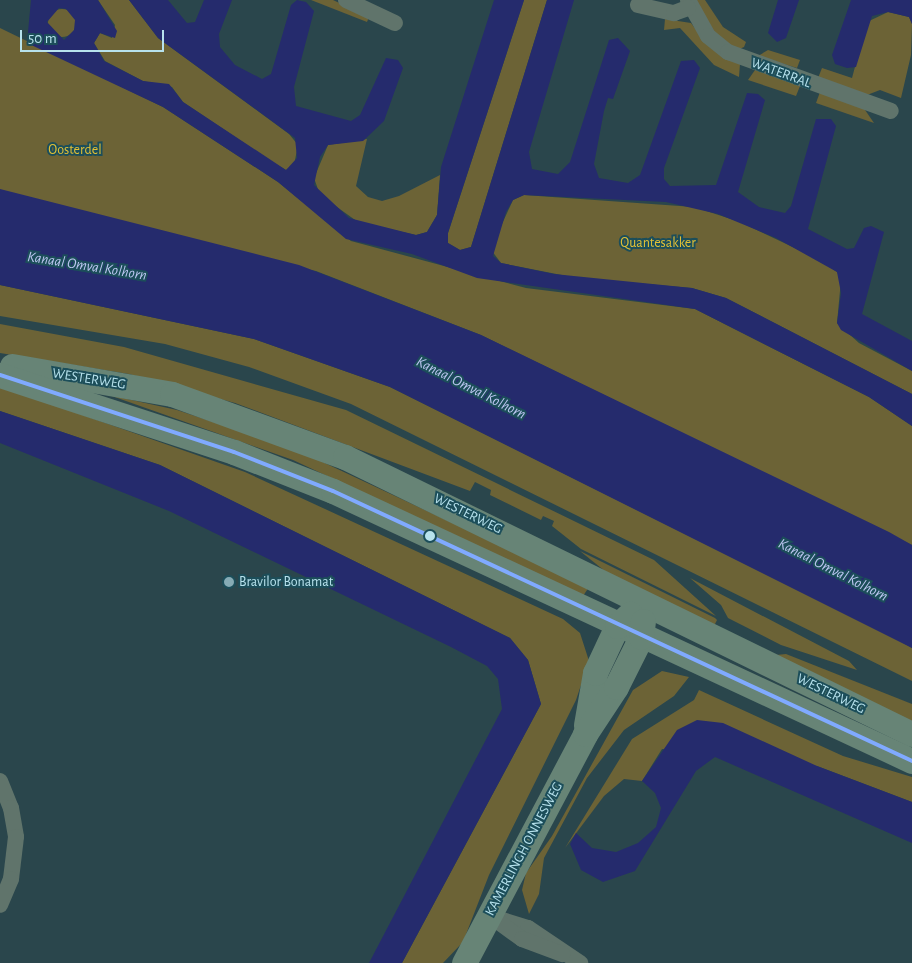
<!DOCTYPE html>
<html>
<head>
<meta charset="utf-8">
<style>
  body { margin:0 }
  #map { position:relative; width:912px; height:963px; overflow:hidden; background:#2a464c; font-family:"Alegreya Sans",sans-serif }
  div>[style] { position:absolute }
  .green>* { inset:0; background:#6c6336 }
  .round { border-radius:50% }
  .water>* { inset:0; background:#252b6d }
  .minor>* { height:16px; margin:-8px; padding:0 8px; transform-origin:8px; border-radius:8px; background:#60746b }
  .primary>* { height:25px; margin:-12.5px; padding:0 12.5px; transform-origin:12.5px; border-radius:12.5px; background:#678476 }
  .bus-1>* { height:4px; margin:-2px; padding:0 2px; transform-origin:2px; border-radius:2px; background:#80aaff }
  .dots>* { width:14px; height:14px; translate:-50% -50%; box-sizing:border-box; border:2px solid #1c4e5a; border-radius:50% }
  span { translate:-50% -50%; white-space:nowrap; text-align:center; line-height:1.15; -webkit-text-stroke:4px #1c4e5a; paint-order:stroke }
  .street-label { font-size:14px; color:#b7e2ed }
  .park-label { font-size:14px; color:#e1c036 }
  .poi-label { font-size:14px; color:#b7e2ed }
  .left { translate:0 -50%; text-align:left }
  .water-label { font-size:15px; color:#bdc7f2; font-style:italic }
  .scale { position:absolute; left:20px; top:30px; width:144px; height:22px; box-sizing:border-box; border:2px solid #b7e2ed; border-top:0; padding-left:6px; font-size:15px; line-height:18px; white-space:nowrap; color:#b7e2ed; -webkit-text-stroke:4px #1c4e5a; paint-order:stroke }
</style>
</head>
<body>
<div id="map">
  <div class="green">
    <i style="clip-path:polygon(98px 0,129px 0,158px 38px,289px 134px,298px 145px,294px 165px,286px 170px,274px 163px,183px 102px,172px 87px,143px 81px,105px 61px,94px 43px,100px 33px,112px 38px,115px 25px)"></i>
    <i style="clip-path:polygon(311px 0,333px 0,369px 17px,367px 22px)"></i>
    <i style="clip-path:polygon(524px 0,547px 0,471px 247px,460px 250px,448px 243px,448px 233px)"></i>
    <i style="clip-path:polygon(694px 0,705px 0,723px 27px,746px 42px,744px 47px,737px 50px,719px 40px)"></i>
    <i class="round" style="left:48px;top:9px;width:28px;height:28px"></i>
    <i style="clip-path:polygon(888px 12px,909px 17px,912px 24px,911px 55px,901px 98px,880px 90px,867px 95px,818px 78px,822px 68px,852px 78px,867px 22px)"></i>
    <i style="clip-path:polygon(665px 19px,691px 23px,706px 43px,740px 64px,739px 77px,714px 65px,680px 28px,664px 30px)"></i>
    <i style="clip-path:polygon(0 28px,163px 107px,278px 182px,351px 241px,526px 288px,695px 309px,869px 397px,912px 426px,912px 545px,481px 335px,316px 271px,0 211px)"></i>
    <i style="clip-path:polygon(768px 50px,800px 60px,797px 68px,758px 56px)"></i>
    <i style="clip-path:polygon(755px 70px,800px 86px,796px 96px,748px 80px)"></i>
    <i style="clip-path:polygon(820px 92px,863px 107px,874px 123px,816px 103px)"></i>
    <i style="clip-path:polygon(367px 139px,356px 186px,368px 197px,382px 201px,399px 196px,440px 175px,437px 215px,427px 232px,416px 235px,358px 222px,320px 195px,314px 178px,328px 145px)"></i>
    <i style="clip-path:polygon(524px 195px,694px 207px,740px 222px,818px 259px,837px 272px,841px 280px,837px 323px,859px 343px,912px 371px,912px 394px,726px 298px,692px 288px,577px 278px,501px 263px,492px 251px,496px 237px,513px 200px)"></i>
    <i style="clip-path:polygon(0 285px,254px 339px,390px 387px,898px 640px,912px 648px,912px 681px,351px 404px,249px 367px,165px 344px,0 316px)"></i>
    <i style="clip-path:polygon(0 324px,124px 347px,346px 410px,654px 560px,716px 616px,581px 549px,552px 526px,554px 521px,543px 516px,541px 520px,490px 495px,491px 490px,475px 482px,470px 491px,235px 403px,129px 374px,0 353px)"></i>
    <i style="clip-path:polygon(0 386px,245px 472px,563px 619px,580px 633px,589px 661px,576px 700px,489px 875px,463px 942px,443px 963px,402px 963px,541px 704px,528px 660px,510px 638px,160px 465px,0 411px)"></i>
    <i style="clip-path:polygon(109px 395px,177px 410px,297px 450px,589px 587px,583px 596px,293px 460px)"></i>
    <i style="clip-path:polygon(580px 551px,715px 618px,717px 620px,714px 626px,606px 572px)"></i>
    <i style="clip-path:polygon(690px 578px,849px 661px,857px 670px,781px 645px,728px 618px,721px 605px)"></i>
    <i style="clip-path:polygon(786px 654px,912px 704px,912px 724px,776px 655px)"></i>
    <i style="clip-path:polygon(662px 671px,689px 677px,674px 696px,624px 730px,587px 778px,544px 858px,539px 894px,529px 914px,522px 890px,526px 873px,552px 836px,633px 690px)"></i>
    <i style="clip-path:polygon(699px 690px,843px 756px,912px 777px,912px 802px,817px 766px,662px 749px,642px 781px,624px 779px,604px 796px,565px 848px,632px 739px,694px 700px)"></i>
  </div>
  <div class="water">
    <i style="clip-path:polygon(evenodd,31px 0,98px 0,117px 31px,115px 38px,100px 33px,94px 43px,104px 61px,143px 81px,169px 84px,183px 102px,286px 170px,297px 158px,295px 138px,158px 38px,129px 0,168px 0,187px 23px,195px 22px,204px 0,232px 0,219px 34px,220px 47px,235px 65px,262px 79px,271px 74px,291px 5px,297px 0,306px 2px,314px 11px,294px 87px,296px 106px,351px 121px,360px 115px,386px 58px,398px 60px,403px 68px,384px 121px,363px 141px,328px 145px,320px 157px,314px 185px,349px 218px,416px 235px,427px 232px,437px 215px,441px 167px,494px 0,524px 0,448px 233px,448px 243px,460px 250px,471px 247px,547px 0,574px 0,529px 152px,532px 169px,558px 174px,570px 162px,609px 40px,618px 38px,630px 51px,613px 99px,608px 98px,604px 111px,594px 164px,599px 178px,628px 183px,640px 175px,681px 61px,694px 60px,700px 68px,664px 168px,664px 179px,670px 186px,716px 185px,747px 93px,758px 94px,765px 100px,738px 192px,759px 207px,785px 213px,791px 206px,816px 119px,831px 119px,836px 126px,808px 229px,847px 249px,854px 248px,864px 228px,871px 226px,884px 232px,862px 314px,912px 341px,912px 371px,841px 330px,837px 323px,841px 293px,837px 272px,776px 238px,718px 214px,666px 202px,524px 195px,513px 200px,506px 212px,493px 256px,501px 263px,554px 274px,692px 288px,726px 298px,912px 394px,912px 426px,869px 397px,695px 309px,477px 278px,412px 254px,346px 239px,278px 182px,163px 107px,27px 43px,31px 0,59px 8px,66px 9px,75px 20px,74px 30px,64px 40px,47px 22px,59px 8px)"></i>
    <i style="clip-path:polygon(778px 0,799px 0,786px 38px,777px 42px,768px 33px)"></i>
    <i style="clip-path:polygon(851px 0,912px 0,912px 24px,909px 17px,888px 12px,872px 16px,856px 67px,847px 68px,835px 64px,832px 55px)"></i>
    <i style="clip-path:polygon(0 189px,299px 265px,481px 335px,889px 532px,912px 545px,912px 648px,390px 387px,254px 339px,0 285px)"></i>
    <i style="clip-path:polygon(0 411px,160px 465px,510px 638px,528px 660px,541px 704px,402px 963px,369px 963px,502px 709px,498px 679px,487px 666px,451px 647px,169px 511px,0 443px)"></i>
    <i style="clip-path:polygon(697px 720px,723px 723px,817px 766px,912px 802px,912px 843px,715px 757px,696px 771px,635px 871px,603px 882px,581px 870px,570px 844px,576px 833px,592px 848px,616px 852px,638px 843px,656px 827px,661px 808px,655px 793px,642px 781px,677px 730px)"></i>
  </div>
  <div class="minor">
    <i style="left:346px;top:0;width:54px;rotate:25.1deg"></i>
    <i style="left:688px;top:0;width:41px;rotate:60.9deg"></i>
    <i style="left:708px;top:36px;width:26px;rotate:39deg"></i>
    <i style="left:728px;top:52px;width:173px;rotate:19.9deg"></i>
    <i style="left:638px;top:5px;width:37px;rotate:13deg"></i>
    <i style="left:674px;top:13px;width:15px;rotate:-20deg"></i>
    <i style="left:0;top:781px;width:29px;rotate:68deg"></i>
    <i style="left:11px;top:808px;width:29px;rotate:80deg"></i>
    <i style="left:16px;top:837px;width:42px;rotate:96.8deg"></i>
    <i style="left:11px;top:879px;width:28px;rotate:113deg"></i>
    <i style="left:489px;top:916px;width:41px;rotate:17.1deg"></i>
    <i style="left:528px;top:928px;width:63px;rotate:33.9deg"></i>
    <i style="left:500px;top:923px;width:27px;rotate:36deg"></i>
    <i style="left:522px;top:939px;width:43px;rotate:20.6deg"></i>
  </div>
  <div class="primary">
    <i style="left:12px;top:366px;width:162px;rotate:9.9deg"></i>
    <i style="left:172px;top:394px;width:184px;rotate:20deg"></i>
    <i style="left:345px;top:457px;width:631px;rotate:26.04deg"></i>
    <i style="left:0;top:375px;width:246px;rotate:18.2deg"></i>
    <i style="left:234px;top:452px;width:106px;rotate:21.5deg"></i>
    <i style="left:333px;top:491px;width:639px;rotate:25deg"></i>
    <i style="left:586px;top:725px;width:53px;rotate:-80.2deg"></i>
    <i style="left:595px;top:673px;width:52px;rotate:-64.9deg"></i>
    <i style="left:617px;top:626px;width:18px;rotate:-43deg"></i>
    <i style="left:464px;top:963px;width:259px;rotate:-62.1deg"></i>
    <i style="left:585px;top:734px;width:56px;rotate:-56.6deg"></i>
    <i style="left:616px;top:687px;width:56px;rotate:-63.4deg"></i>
    <i style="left:641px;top:637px;width:16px;rotate:-83deg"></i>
  </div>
  <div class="bus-1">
    <i style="left:0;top:375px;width:246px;rotate:18.2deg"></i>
    <i style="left:234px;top:452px;width:106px;rotate:21.5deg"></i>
    <i style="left:333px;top:491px;width:639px;rotate:25deg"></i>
  </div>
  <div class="dots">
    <i style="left:430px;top:536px;background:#b7e2ed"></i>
    <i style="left:229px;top:582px;background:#86abb5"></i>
  </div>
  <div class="street-label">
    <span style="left:781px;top:73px;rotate:20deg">WATERRAL</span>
    <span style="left:89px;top:379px;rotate:9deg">WESTERWEG</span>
    <span style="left:468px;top:514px;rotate:26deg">WESTERWEG</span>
    <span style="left:831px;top:694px;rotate:26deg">WESTERWEG</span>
    <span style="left:524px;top:849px;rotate:-62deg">KAMERLINGH ONNESWEG</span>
  </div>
  <div class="park-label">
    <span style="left:75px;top:150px">Oosterdel</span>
    <span style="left:658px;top:243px">Quantesakker</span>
  </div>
  <div class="poi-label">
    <span class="left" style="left:239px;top:582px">Bravilor Bonamat</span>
  </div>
  <div class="water-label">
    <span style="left:87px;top:266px;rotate:9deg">Kanaal Omval Kolhorn</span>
    <span style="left:471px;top:388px;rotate:27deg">Kanaal Omval Kolhorn</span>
    <span style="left:833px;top:570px;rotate:27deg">Kanaal Omval Kolhorn</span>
  </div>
  <div class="scale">50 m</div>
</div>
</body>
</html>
